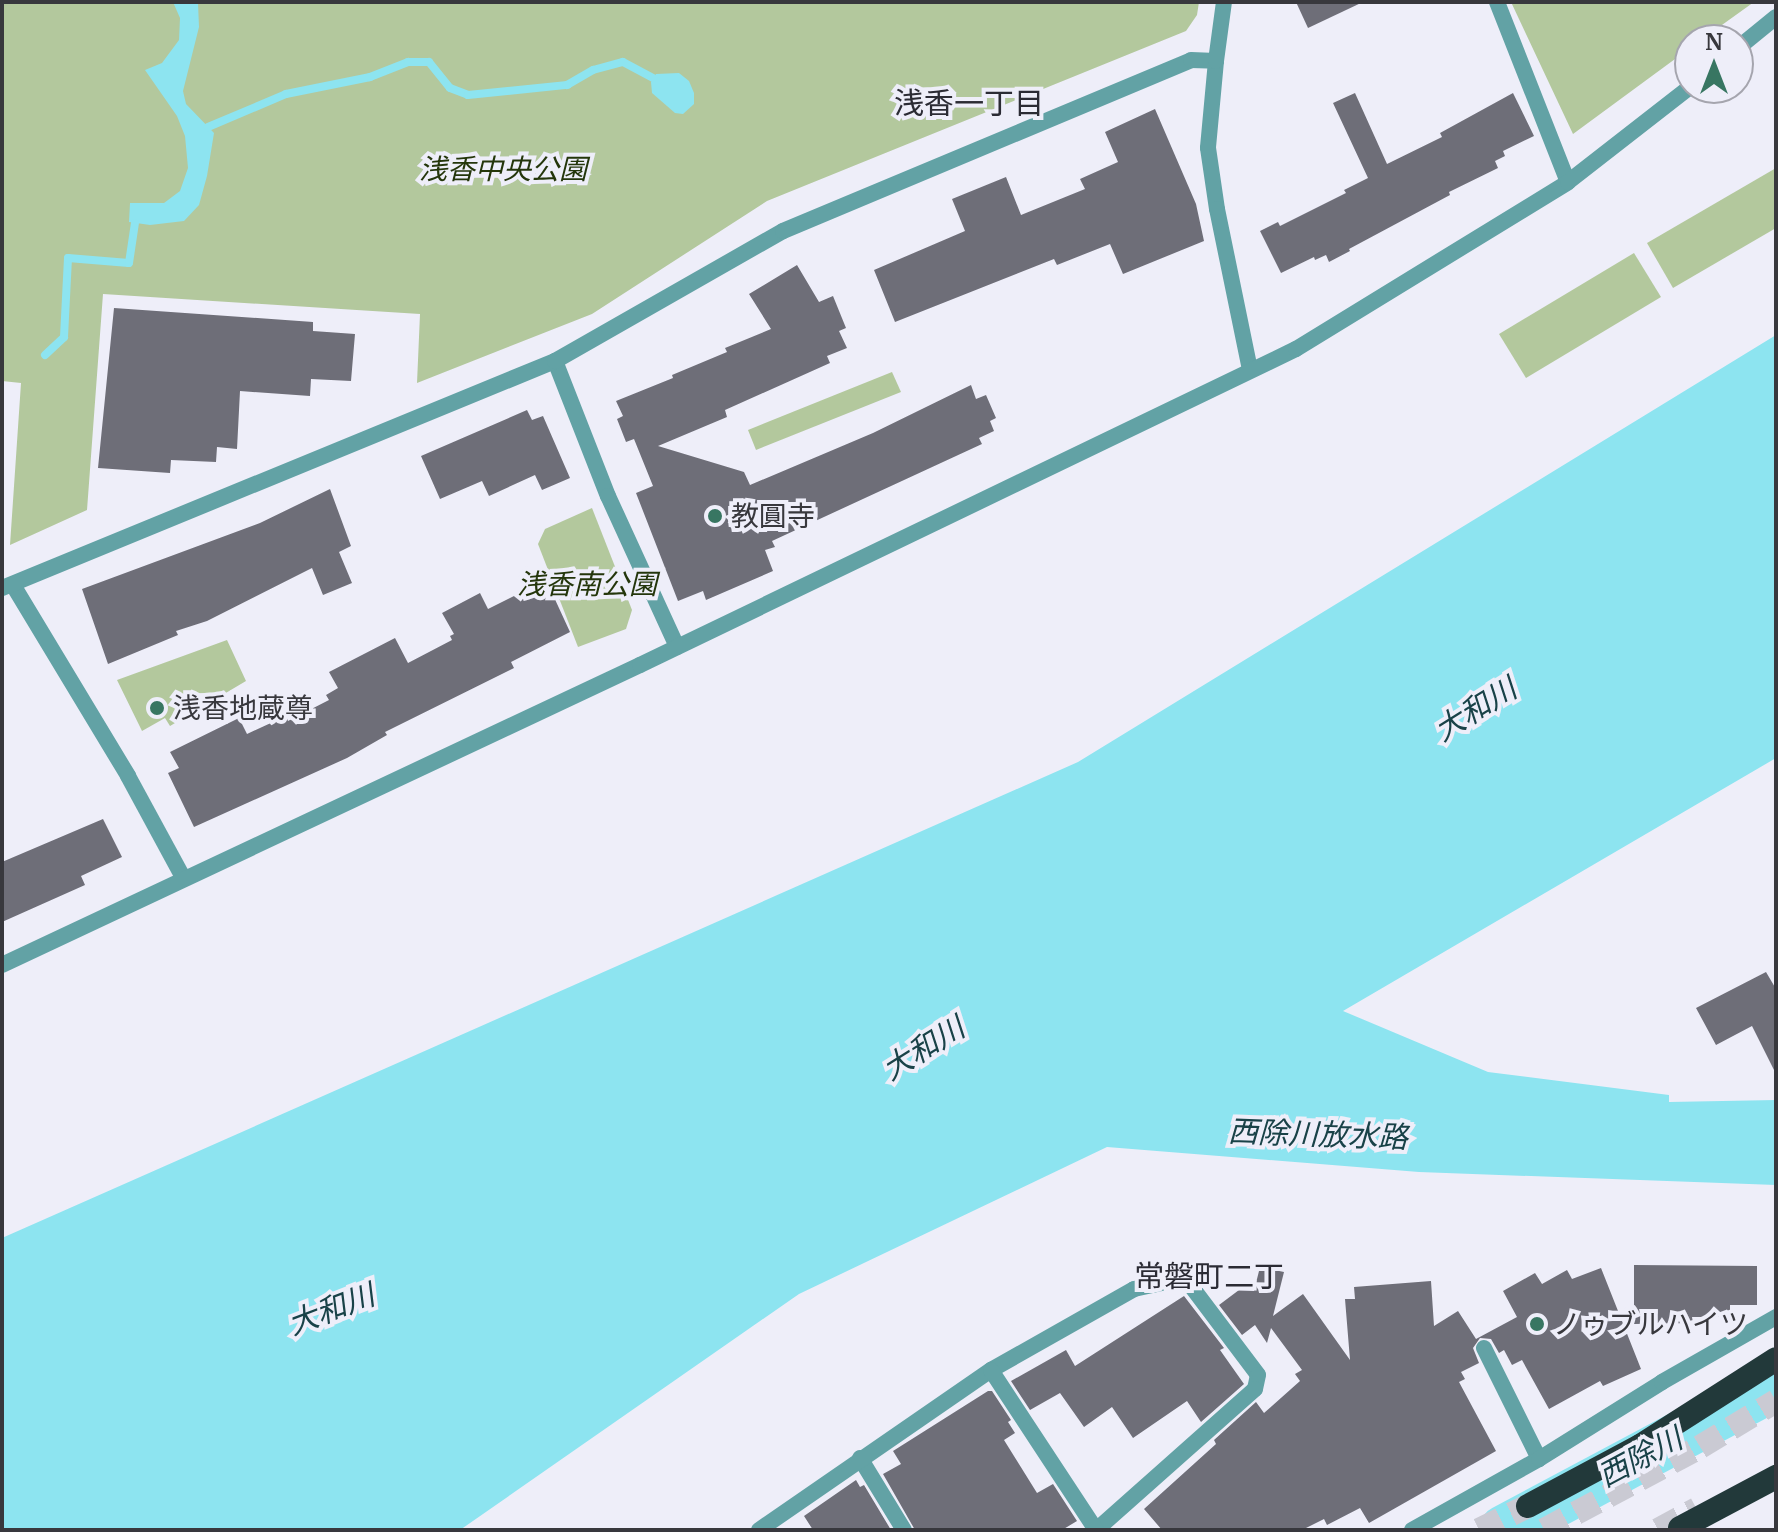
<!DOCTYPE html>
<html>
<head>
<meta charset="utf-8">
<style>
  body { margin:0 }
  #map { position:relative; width:1778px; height:1532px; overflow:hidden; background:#eeeef9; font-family:Merriweather,"Noto Sans JP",serif }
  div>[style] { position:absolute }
  .green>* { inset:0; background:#b3c89d }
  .water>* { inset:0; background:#8de4f0 }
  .stream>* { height:8px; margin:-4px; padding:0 4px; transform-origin:4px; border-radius:4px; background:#8de4f0 }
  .river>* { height:50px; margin:-25px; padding:0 25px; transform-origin:25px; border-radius:25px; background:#8de4f0 }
  .building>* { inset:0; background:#6e6e78 }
  .motorway-tunnel>* { height:24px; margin-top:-12px; transform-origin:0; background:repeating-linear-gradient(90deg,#cacad3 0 24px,transparent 0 36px) }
  .minor>* { height:16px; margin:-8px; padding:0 8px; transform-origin:8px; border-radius:8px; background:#62a2a5 }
  .tertiary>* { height:16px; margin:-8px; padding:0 8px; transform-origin:8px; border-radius:8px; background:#62a2a5 }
  .motorway>* { height:24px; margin:-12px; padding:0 12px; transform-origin:12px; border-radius:12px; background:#22393a }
  .dots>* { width:22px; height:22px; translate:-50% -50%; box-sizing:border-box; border:4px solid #eeeef9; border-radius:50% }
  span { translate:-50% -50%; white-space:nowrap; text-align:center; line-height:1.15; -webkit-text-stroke:8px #eeeef9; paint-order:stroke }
  .park-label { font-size:28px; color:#24360b; font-style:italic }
  .poi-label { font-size:28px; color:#38383d }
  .left { translate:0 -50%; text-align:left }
  .neighbourhood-label { font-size:30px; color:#2b2b34 }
  .water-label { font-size:30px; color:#194248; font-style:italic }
  .frame { position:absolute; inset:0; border:4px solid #38383d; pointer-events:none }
  .north { position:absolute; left:1674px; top:24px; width:80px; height:80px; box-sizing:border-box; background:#eeeef9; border:2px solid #a5a5ae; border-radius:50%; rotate:0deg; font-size:22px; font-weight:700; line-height:32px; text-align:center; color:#38383d }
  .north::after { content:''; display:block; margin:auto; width:28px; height:36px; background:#387662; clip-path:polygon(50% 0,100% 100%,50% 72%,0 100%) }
</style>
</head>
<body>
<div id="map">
  <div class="green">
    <i style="clip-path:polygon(2px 2px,1199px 2px,1197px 15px,1186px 31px,767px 201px,592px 314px,417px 383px,420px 314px,103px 294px,87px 510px,10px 545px,21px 383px,2px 381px)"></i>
    <i style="clip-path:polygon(1511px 2px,1754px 2px,1701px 40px,1690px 40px,1690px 48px,1573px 134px)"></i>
    <i style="clip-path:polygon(1776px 168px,1776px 228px,1673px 288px,1647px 243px)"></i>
    <i style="clip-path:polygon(1634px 253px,1661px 297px,1526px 378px,1499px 334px)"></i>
    <i style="clip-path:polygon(892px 372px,901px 392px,756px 450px,748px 430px)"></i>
    <i style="clip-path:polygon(592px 508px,632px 610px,626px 629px,578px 647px,538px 544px,545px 529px)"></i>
    <i style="clip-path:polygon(227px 640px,246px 681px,170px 726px,165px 718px,142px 731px,117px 680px)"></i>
  </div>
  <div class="water">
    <i style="clip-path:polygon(173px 2px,198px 3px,199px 27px,183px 91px,186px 104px,214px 133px,207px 176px,199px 205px,184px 221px,150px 225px,129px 222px,130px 203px,164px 203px,180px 191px,188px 168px,185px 136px,177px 116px,145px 70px,162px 63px,179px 40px,180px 18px)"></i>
    <i style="clip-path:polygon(679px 73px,689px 81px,694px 93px,694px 104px,683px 114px,675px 113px,652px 93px,651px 82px,656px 74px)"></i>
    <i style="clip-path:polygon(1776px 335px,1776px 758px,1343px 1011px,1488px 1072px,1669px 1095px,1669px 1102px,1776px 1100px,1776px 1185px,1419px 1172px,1107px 1147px,799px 1294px,460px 1530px,2px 1530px,2px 1238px,1078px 762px)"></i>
  </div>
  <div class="stream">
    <i style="left:208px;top:127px;width:85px;rotate:-22.9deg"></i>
    <i style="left:286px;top:94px;width:86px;rotate:-11.4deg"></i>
    <i style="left:370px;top:77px;width:41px;rotate:-21.5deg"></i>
    <i style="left:408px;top:62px;width:21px"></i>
    <i style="left:429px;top:62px;width:33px;rotate:51deg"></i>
    <i style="left:450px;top:88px;width:19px;rotate:21deg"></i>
    <i style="left:468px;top:95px;width:100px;rotate:-5.8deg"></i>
    <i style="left:567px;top:85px;width:30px;rotate:-30deg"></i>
    <i style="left:593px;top:70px;width:31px;rotate:-15deg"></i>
    <i style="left:623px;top:62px;width:34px;rotate:28deg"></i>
    <i style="left:45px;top:355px;width:26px;rotate:-43deg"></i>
    <i style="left:64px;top:337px;width:79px;rotate:-87.1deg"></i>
    <i style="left:68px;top:258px;width:61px;rotate:4.7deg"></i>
    <i style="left:129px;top:263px;width:40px;rotate:-81.5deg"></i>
  </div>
  <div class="river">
    <i style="left:1504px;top:1530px;width:308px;rotate:-28.1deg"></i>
  </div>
  <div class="building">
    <i style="clip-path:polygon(1296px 2px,1363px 2px,1308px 28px)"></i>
    <i style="clip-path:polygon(1355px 93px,1387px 164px,1442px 137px,1440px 133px,1513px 93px,1534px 136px,1503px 151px,1505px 156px,1495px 161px,1498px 168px,1449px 192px,1450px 195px,1349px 249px,1350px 251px,1329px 262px,1326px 255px,1315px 260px,1314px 257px,1281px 273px,1260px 231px,1278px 222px,1280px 226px,1346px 193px,1344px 190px,1368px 178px,1333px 103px)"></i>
    <i style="clip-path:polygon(1155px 109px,1196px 204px,1204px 241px,1123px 274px,1110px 244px,1057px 265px,1054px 259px,895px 322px,874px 270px,965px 231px,952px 199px,1006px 177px,1021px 215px,1085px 189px,1080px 179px,1118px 162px,1105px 132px)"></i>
    <i style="clip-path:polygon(797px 265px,819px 302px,833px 296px,846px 328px,839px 331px,847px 348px,827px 356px,830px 363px,725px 410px,727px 417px,658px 446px,744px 472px,750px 485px,873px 433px,971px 385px,976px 399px,986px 395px,996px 418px,990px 421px,994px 431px,979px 438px,982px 444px,772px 541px,775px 547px,765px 550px,773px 571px,706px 600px,703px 591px,678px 601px,636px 493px,653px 486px,634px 439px,626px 442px,617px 419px,623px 416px,616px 401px,673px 378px,672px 375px,727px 352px,725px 348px,771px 329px,749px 294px)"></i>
    <i style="clip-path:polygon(114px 308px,313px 322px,313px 331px,355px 334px,351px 381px,311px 379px,310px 396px,240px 391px,237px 449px,217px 447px,216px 462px,171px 460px,170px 473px,98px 468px)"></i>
    <i style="clip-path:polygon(527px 410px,532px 420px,543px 416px,570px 478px,542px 490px,535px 475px,489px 496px,482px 481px,440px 499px,421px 456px)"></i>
    <i style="clip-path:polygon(330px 489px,351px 546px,339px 552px,352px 583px,323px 595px,312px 568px,207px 621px,176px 631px,178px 635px,108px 664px,82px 589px,260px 523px)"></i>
    <i style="clip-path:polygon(541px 569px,570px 632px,511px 662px,514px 668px,385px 732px,387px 735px,347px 758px,194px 827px,168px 773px,179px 768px,170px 752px,239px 718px,247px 734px,286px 716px,288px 721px,329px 700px,326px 695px,338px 688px,329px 672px,395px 638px,408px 663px,452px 640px,450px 636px,454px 634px,442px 613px,480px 593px,488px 609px,528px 589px,523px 577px)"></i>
    <i style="clip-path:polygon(103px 819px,122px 857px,81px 876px,85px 885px,2px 922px,2px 862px)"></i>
    <i style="clip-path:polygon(1766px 972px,1776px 989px,1776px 1074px,1752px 1026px,1716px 1045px,1696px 1008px)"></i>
    <i style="clip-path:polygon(1634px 1265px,1757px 1266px,1757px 1305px,1730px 1305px,1730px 1317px,1692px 1317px,1693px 1323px,1634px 1324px)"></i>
    <i style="clip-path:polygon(1260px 1267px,1284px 1272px,1273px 1316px,1303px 1294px,1350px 1360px,1345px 1299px,1355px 1299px,1354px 1287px,1431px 1281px,1434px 1326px,1458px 1311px,1476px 1339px,1517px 1317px,1503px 1291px,1535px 1273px,1542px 1284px,1567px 1270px,1572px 1279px,1601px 1268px,1641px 1369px,1603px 1386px,1600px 1381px,1549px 1409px,1522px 1360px,1512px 1365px,1504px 1350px,1499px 1353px,1491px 1339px,1480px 1338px,1473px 1348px,1479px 1363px,1461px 1372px,1465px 1379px,1459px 1382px,1496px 1451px,1369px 1523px,1360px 1508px,1327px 1525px,1324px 1519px,1302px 1530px,1162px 1530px,1144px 1509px,1216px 1444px,1214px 1440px,1256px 1402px,1264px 1413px,1300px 1381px,1295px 1374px,1302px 1370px,1271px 1328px,1267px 1343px,1255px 1325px,1242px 1335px,1219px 1305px,1239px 1290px,1254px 1291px)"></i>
    <i style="clip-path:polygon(1184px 1296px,1224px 1348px,1220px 1350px,1244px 1384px,1201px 1422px,1187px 1401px,1133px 1438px,1112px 1407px,1084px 1427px,1060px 1393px,1030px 1410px,1011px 1381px,1066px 1350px,1075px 1366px)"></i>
    <i style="clip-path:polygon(988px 1391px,992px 1391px,1011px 1420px,1008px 1422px,1015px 1433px,1004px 1440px,1037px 1493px,1053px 1484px,1077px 1521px,1062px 1530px,915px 1530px,883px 1474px,901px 1464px,893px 1451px)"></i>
    <i style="clip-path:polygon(856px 1480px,860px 1487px,864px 1485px,891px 1530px,813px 1530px,804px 1516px)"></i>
  </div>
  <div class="motorway-tunnel">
    <i style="left:1479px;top:1530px;width:55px;rotate:-26.1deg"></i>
    <i style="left:1544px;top:1530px;width:177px;rotate:-28deg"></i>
    <i style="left:1700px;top:1447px;width:89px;rotate:-31.2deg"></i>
    <i style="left:1658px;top:1530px;width:44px;rotate:-28.3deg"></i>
  </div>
  <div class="minor">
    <i style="left:1497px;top:2px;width:193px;rotate:68.5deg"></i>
    <i style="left:1738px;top:48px;width:49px;rotate:-39.2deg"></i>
    <i style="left:1216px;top:61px;width:87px;rotate:95.3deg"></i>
    <i style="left:1208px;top:148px;width:62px;rotate:81.6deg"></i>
    <i style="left:1217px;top:209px;width:164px;rotate:78.4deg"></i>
    <i style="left:555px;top:361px;width:145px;rotate:68.6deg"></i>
    <i style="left:608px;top:496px;width:166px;rotate:65.4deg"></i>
    <i style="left:13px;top:585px;width:223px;rotate:58.9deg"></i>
    <i style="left:128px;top:776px;width:117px;rotate:61.5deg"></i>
    <i style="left:2px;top:965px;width:705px;rotate:-25.18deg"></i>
    <i style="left:640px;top:665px;width:728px;rotate:-25.72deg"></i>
    <i style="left:1296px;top:349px;width:319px;rotate:-31.5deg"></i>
    <i style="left:1568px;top:182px;width:155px;rotate:-37.9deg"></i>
    <i style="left:1484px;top:1348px;width:124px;rotate:63.6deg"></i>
    <i style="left:860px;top:1458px;width:84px;rotate:58.6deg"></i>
    <i style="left:759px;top:1530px;width:282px;rotate:-34.6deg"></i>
    <i style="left:991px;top:1370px;width:164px;rotate:-29.5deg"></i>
    <i style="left:1134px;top:1289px;width:52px;rotate:-12.2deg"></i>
    <i style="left:1185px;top:1278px;width:121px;rotate:53deg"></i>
    <i style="left:1258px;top:1375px;width:14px;rotate:102deg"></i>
    <i style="left:1255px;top:1389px;width:213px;rotate:138.4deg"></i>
    <i style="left:1096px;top:1530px;width:191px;rotate:-123.3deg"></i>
  </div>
  <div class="tertiary">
    <i style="left:2px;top:588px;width:598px;rotate:-22.32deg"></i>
    <i style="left:555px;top:361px;width:262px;rotate:-29.7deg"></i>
    <i style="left:783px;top:231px;width:442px;rotate:-22.7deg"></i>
    <i style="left:1191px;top:60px;width:25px;rotate:2deg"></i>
    <i style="left:1216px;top:61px;width:60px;rotate:-82.3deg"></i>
    <i style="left:1412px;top:1530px;width:145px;rotate:-29.2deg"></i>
    <i style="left:1539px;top:1459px;width:145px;rotate:-32deg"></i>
    <i style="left:1662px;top:1382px;width:131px;rotate:-29.7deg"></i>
  </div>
  <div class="motorway">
    <i style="left:1528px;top:1506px;width:127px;rotate:-28.2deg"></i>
    <i style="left:1640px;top:1446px;width:161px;rotate:-32.6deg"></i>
    <i style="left:1680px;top:1528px;width:109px;rotate:-28deg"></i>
  </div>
  <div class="dots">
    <i style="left:715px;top:516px;background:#387662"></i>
    <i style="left:157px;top:708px;background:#387662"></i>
    <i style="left:1537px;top:1324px;background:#387662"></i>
  </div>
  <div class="park-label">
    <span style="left:503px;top:169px">浅香中央公園</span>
    <span style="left:587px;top:584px">浅香南公園</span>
  </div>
  <div class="poi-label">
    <span class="left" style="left:731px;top:516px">教圓寺</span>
    <span class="left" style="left:173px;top:708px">浅香地蔵尊</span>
    <span class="left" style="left:1553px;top:1324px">ノゥブルハイツ</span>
  </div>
  <div class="neighbourhood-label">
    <span style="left:969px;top:103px">浅香一丁目</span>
    <span style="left:1209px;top:1276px">常磐町二丁</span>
  </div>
  <div class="water-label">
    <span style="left:1475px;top:709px;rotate:-32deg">大和川</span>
    <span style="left:923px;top:1048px;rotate:-32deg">大和川</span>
    <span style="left:1318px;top:1134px;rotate:2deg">西除川放水路</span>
    <span style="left:331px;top:1309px;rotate:-21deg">大和川</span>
    <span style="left:1640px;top:1457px;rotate:-28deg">西除川</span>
  </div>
  <div class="frame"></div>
  <div class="north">N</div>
</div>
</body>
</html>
